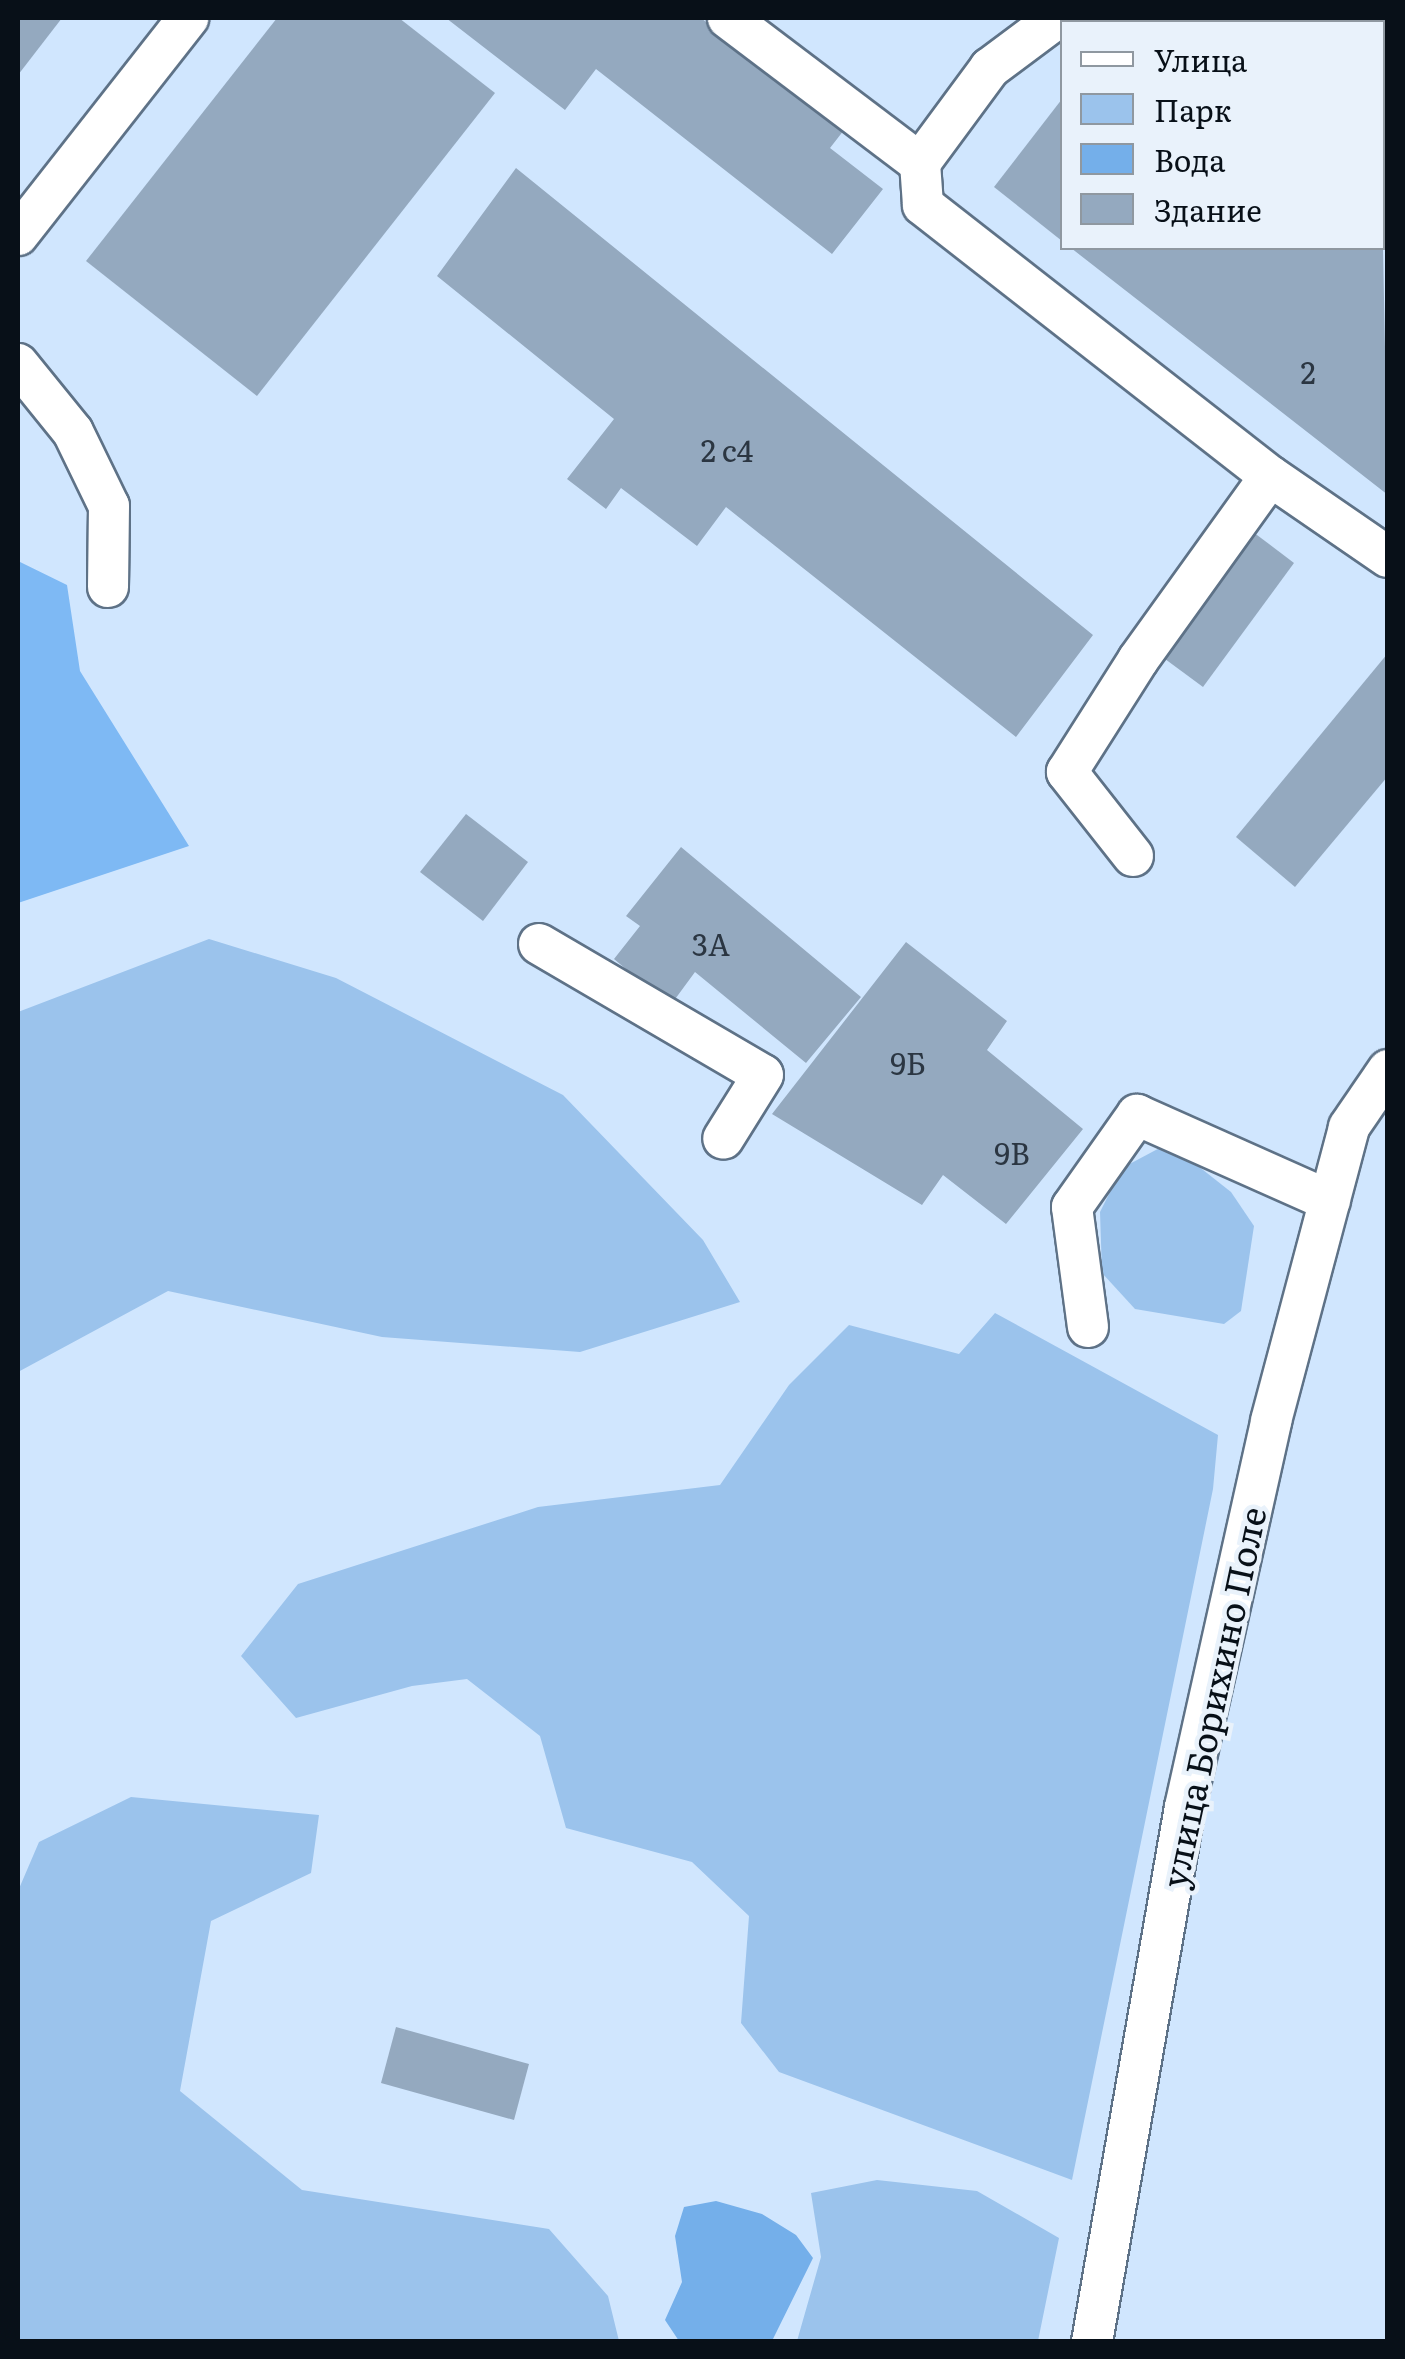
<!DOCTYPE html>
<html>
<head>
<meta charset="utf-8">
<style>
  body { margin:0 }
  #map { position:relative; width:1405px; height:2359px; overflow:hidden; background:#d0e6fe; font-family:Literata,serif }
  div>[style] { position:absolute }
  .green>* { inset:0; background:#9bc3ec }
  .forest>* { inset:0; background:#7eb9f4 }
  .water>* { inset:0; background:#74afea }
  .building>* { inset:0; background:#94a9bf }
  .roads { filter:drop-shadow(2px 0 #5e7287) drop-shadow(-2px 0 #5e7287) drop-shadow(0 2px #5e7287) drop-shadow(0 -2px #5e7287) }
  .minor>* { height:40px; margin:-20px; padding:0 20px; transform-origin:20px; border-radius:20px; background:#fff }
  span { translate:-50% -50%; white-space:nowrap; text-align:center; line-height:1.15; -webkit-text-stroke:9px #e9f2fb; paint-order:stroke }
  .number-label { font-size:30px; color:#2b3642 }
  .number-label span { -webkit-text-stroke-width:0 }
  .street-label { font-size:35px; color:#081018 }
  .frame { position:absolute; inset:0; border:20px solid #081018; pointer-events:none }
  .legend { position:absolute; left:1060px; top:20px; width:325px; height:230px; box-sizing:border-box; background:#e9f2fb; border:2px solid #8f98a0; margin:0; padding:12px 18px; list-style:none; font-size:30px; color:#081018 }
  .legend li { display:flex; align-items:center; gap:20px; height:50px }
  .legend b { width:50px; border:2px solid #8f98a0 }
</style>
</head>
<body>
<div id="map">
  <div class="green">
    <i style="clip-path:polygon(209px 939px,336px 978px,563px 1095px,703px 1240px,740px 1302px,580px 1352px,382px 1337px,168px 1291px,18px 1372px,18px 1012px)"></i>
    <i style="clip-path:polygon(1169px 1143px,1231px 1192px,1254px 1226px,1241px 1311px,1224px 1324px,1135px 1309px,1102px 1273px,1100px 1212px,1122px 1168px)"></i>
    <i style="clip-path:polygon(995px 1313px,1218px 1435px,1213px 1489px,1072px 2180px,779px 2072px,741px 2023px,749px 1916px,692px 1862px,566px 1828px,540px 1736px,467px 1679px,412px 1686px,296px 1718px,241px 1656px,298px 1584px,538px 1507px,720px 1485px,789px 1385px,849px 1325px,959px 1354px)"></i>
    <i style="clip-path:polygon(131px 1797px,319px 1815px,311px 1873px,211px 1921px,180px 2091px,302px 2190px,549px 2229px,608px 2296px,619px 2341px,18px 2341px,18px 1891px,39px 1842px)"></i>
    <i style="clip-path:polygon(877px 2180px,977px 2191px,1059px 2238px,1038px 2341px,797px 2341px,821px 2257px,811px 2193px)"></i>
  </div>
  <div class="forest">
    <i style="clip-path:polygon(18px 561px,67px 585px,80px 671px,189px 846px,18px 903px)"></i>
  </div>
  <div class="water">
    <i style="clip-path:polygon(716px 2201px,762px 2214px,796px 2235px,813px 2258px,772px 2341px,679px 2341px,665px 2320px,682px 2282px,675px 2236px,684px 2207px)"></i>
  </div>
  <div class="building">
    <i style="clip-path:polygon(18px 18px,62px 18px,18px 75px)"></i>
    <i style="clip-path:polygon(277px 18px,399px 18px,495px 93px,257px 396px,86px 261px)"></i>
    <i style="clip-path:polygon(446px 18px,701px 18px,844px 130px,830px 148px,883px 189px,832px 254px,596px 69px,565px 110px)"></i>
    <i style="clip-path:polygon(1311px 18px,1388px 18px,1388px 76px,1382px 81px,1382px 22px)"></i>
    <i style="clip-path:polygon(1062px 99px,1062px 241px,994px 187px)"></i>
    <i style="clip-path:polygon(516px 168px,1093px 635px,1016px 737px,726px 507px,697px 546px,621px 488px,606px 509px,567px 479px,614px 419px,437px 276px)"></i>
    <i style="clip-path:polygon(1382px 199px,1388px 495px,1071px 248px,1382px 248px)"></i>
    <i style="clip-path:polygon(1253px 532px,1294px 563px,1203px 687px,1161px 656px)"></i>
    <i style="clip-path:polygon(1388px 653px,1388px 776px,1295px 887px,1236px 837px)"></i>
    <i style="clip-path:polygon(466px 814px,528px 862px,483px 921px,420px 872px)"></i>
    <i style="clip-path:polygon(681px 847px,861px 997px,806px 1063px,695px 972px,670px 1006px,614px 959px,640px 926px,626px 916px)"></i>
    <i style="clip-path:polygon(906px 942px,1007px 1021px,987px 1050px,1083px 1129px,1006px 1224px,943px 1175px,922px 1205px,772px 1114px)"></i>
    <i style="clip-path:polygon(396px 2027px,529px 2064px,514px 2120px,381px 2083px)"></i>
  </div>
  <div class="roads">
    <div class="minor">
      <i style="left:728px;top:18px;width:241px;rotate:37.1deg"></i>
      <i style="left:1057px;top:18px;width:84px;rotate:143.3deg"></i>
      <i style="left:990px;top:68px;width:118px;rotate:126.4deg"></i>
      <i style="left:920px;top:163px;width:42px;rotate:85.9deg"></i>
      <i style="left:923px;top:205px;width:440px;rotate:38deg"></i>
      <i style="left:1261px;top:18px;width:6px;rotate:39deg"></i>
      <i style="left:1382px;top:124px;width:7px;rotate:34deg"></i>
      <i style="left:18px;top:235px;width:276px;rotate:-51.9deg"></i>
      <i style="left:18px;top:364px;width:87px;rotate:51deg"></i>
      <i style="left:73px;top:432px;width:82px;rotate:64.1deg"></i>
      <i style="left:109px;top:506px;width:81px;rotate:90.7deg"></i>
      <i style="left:1133px;top:856px;width:107px;rotate:-128.2deg"></i>
      <i style="left:1067px;top:772px;width:133px;rotate:-57.6deg"></i>
      <i style="left:1138px;top:660px;width:226px;rotate:-54.3deg"></i>
      <i style="left:1270px;top:476px;width:143px;rotate:34.5deg"></i>
      <i style="left:539px;top:944px;width:259px;rotate:30.3deg"></i>
      <i style="left:763px;top:1075px;width:75px;rotate:122deg"></i>
      <i style="left:1088px;top:1327px;width:121px;rotate:-97.6deg"></i>
      <i style="left:1072px;top:1207px;width:113px;rotate:-54.8deg"></i>
      <i style="left:1137px;top:1115px;width:211px;rotate:24deg"></i>
      <i style="left:1092px;top:2342px;width:543px;rotate:-80.14deg"></i>
      <i style="left:1185px;top:1807px;width:395px;rotate:-77.4deg"></i>
      <i style="left:1271px;top:1421px;width:304px;rotate:-75.1deg"></i>
      <i style="left:1349px;top:1127px;width:69px;rotate:-55.6deg"></i>
    </div>
  </div>
  <div class="number-label">
    <span style="left:1308px;top:371px">2</span>
    <span style="left:727px;top:449px">2 с4</span>
    <span style="left:711px;top:943px">3А</span>
    <span style="left:908px;top:1062px">9Б</span>
    <span style="left:1012px;top:1152px">9В</span>
  </div>
  <div class="street-label">
    <span style="left:1212px;top:1697px;rotate:-78deg">улица Борихино Поле</span>
  </div>
  <div class="frame"></div>
  <ul class="legend">
  <li><b style="height:12px;background:#fff"></b>Улица</li>
  <li><b style="height:28px;background:#9bc3ec"></b>Парк</li>
  <li><b style="height:28px;background:#74afea"></b>Вода</li>
  <li><b style="height:28px;background:#94a9bf"></b>Здание</li>
  </ul>
</div>
</body>
</html>
